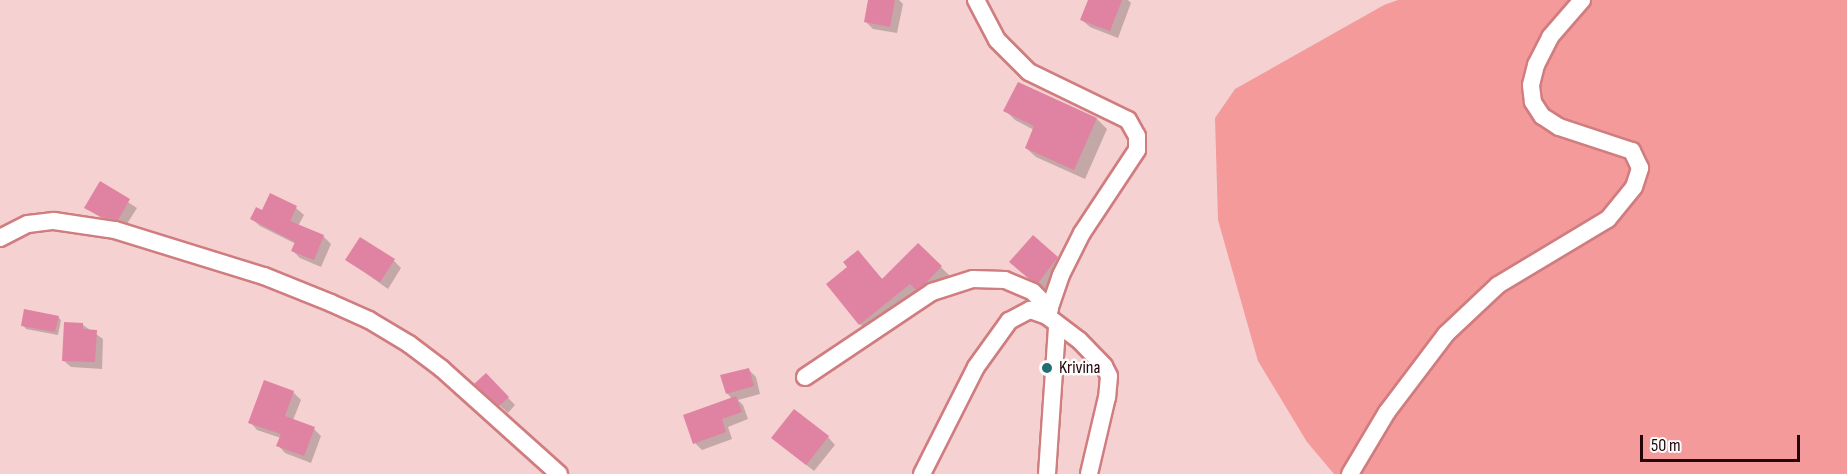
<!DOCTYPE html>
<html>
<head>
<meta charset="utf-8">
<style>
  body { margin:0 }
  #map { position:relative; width:1847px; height:474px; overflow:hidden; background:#f6d1d1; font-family:"Sofia Sans Condensed",sans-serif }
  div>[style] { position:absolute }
  .green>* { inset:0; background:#f49a9b }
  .shadow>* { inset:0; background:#0003 }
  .building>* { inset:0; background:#e082a2 }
  .roads { filter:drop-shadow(2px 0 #d07d7f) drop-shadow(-2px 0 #d07d7f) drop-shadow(0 2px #d07d7f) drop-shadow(0 -2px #d07d7f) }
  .street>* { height:16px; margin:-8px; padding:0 8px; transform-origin:8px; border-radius:8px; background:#fff }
  .dots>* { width:16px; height:16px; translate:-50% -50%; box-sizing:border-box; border:3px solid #fcfcfc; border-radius:50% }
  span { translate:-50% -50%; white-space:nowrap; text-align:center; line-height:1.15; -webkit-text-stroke:5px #fcfcfc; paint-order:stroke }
  .poi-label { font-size:18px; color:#240609 }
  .left { translate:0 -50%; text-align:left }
  .scale { position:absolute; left:1640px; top:435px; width:160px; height:27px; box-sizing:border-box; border:3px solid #240609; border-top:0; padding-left:8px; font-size:18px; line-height:21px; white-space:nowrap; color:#240609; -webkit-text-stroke:4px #fcfcfc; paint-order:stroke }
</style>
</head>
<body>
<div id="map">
  <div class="green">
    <i style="clip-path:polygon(1398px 0,1847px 0,1847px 474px,1334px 474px,1307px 442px,1258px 361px,1218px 220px,1215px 118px,1235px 89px,1384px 5px)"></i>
  </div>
  <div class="shadow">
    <i style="clip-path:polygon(869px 0,899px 0,903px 4px,897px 33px,873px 29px,865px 21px)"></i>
    <i style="clip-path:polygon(1090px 0,1128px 0,1131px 3px,1118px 38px,1090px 27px,1082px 20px)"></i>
    <i style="clip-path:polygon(1018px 84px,1097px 119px,1107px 129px,1085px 179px,1036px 157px,1026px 148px,1034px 130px,1015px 120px,1005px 110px)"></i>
    <i style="clip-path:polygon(100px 184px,137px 208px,125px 227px,110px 224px,86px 207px)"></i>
    <i style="clip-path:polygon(296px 208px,304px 215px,298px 226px,323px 236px,331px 244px,321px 267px,300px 258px,293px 251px,296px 244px,260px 226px,252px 219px,263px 212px)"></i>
    <i style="clip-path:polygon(1033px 237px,1065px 265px,1045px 289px,1037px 285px,1019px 269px)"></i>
    <i style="clip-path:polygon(918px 245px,951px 277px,934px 294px,870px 333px,860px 324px,849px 267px,858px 252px,883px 280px)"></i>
    <i style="clip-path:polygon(347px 260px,394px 261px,401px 268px,388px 289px)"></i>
    <i style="clip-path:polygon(58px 317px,61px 320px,58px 335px,26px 329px,23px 325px)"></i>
    <i style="clip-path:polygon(83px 325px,103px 339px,102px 369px,71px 367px,63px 360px)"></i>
    <i style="clip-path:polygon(748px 369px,756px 377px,760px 394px,738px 400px,743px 405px,748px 419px,728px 427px,732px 439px,702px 450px,695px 443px,732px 399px,727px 393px)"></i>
    <i style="clip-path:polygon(486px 375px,515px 405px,508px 413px,484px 391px)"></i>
    <i style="clip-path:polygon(293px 392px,301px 400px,293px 420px,314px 429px,321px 436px,311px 463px,285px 453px,278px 445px,281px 438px,257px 430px,250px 422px)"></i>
    <i style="clip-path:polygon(828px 437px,835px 445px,814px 471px,781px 445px)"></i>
  </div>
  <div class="building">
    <i style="clip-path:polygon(868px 0,895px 0,890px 27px,864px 22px)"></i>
    <i style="clip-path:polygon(1088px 0,1122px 0,1110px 31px,1080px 20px)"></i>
    <i style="clip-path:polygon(1018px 82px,1097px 118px,1074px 170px,1025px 148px,1034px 126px,1003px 111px)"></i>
    <i style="clip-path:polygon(100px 181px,130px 199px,118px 220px,101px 217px,84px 208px)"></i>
    <i style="clip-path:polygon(270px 193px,297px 206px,290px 221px,324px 235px,314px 260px,291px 251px,295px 242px,250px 219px,256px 207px,262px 210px)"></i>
    <i style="clip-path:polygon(1033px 235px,1058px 257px,1038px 283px,1028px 278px,1009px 262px)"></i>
    <i style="clip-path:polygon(360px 237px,395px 259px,380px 282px,345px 260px)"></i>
    <i style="clip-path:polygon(918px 243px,942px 266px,924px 285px,916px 290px,910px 284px,859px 325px,826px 284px,847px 267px,843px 262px,858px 250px,882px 279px)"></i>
    <i style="clip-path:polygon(24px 309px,59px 316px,55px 332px,21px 326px)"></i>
    <i style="clip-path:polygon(64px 322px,83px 323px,83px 329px,97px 330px,95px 362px,62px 361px)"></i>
    <i style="clip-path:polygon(749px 368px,754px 386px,726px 394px,720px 375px)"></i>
    <i style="clip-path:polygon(486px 373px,509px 397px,499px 406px,474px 384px)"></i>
    <i style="clip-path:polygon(264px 380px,294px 391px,285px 416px,315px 427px,304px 456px,276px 446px,281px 434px,248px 423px)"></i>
    <i style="clip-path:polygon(736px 396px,742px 412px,722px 419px,726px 432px,693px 444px,683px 415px)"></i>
    <i style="clip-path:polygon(794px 409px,829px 436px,806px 465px,771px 438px)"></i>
  </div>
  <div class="roads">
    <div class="street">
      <i style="left:976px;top:0;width:45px;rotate:62.3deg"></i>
      <i style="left:997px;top:40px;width:45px;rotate:45deg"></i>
      <i style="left:1029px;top:72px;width:110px;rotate:25.9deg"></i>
      <i style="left:1128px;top:120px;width:18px;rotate:61deg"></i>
      <i style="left:1137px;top:136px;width:14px;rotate:90deg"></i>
      <i style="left:1137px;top:150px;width:100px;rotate:123.5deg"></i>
      <i style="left:1082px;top:233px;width:47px;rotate:116.6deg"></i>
      <i style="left:1061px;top:275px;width:43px;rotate:108.9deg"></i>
      <i style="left:0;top:238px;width:31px;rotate:-27deg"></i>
      <i style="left:28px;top:224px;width:26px;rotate:-7deg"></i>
      <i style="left:54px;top:221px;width:62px;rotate:8.4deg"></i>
      <i style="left:115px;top:230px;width:156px;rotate:17.2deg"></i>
      <i style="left:264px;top:276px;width:72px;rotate:21.9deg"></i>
      <i style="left:331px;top:303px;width:42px;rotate:24.1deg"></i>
      <i style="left:369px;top:320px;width:47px;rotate:31deg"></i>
      <i style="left:409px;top:344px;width:41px;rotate:37.1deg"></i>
      <i style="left:442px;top:369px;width:157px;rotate:41.9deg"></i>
      <i style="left:805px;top:377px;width:153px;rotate:-33.8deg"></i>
      <i style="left:932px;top:292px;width:43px;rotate:-17.6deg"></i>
      <i style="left:973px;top:279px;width:32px;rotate:2deg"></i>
      <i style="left:1005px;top:280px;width:30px;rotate:23deg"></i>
      <i style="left:1033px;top:292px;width:24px;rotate:45deg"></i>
      <i style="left:922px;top:474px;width:120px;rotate:-63.2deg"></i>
      <i style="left:976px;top:367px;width:57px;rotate:-54.3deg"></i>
      <i style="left:1009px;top:321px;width:24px;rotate:-28deg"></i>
      <i style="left:1030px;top:310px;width:18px;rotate:19deg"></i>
      <i style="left:1047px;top:316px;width:40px;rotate:37deg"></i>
      <i style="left:1079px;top:340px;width:36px;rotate:46deg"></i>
      <i style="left:1104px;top:366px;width:11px;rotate:63deg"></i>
      <i style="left:1109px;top:376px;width:21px;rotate:95deg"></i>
      <i style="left:1107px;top:397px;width:79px;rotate:103.2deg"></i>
      <i style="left:1047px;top:474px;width:148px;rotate:-86.1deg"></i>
      <i style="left:1350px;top:474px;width:72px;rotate:-59.2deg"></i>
      <i style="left:1387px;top:412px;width:98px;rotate:-52.9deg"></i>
      <i style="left:1446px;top:334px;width:71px;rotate:-43.3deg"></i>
      <i style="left:1498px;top:285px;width:128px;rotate:-31deg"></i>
      <i style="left:1608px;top:219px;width:41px;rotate:-50.9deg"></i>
      <i style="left:1634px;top:187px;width:20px;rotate:-72deg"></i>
      <i style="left:1640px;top:168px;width:19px;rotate:-115deg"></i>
      <i style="left:1632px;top:151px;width:77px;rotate:-161.8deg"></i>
      <i style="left:1559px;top:127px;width:20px;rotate:-147deg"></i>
      <i style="left:1542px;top:116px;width:17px;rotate:-123deg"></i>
      <i style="left:1533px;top:102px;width:17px;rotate:-97deg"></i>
      <i style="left:1531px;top:85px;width:21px;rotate:-76deg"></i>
      <i style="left:1536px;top:65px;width:31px;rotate:-63deg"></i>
      <i style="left:1550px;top:37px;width:49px;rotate:-49.1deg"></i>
    </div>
  </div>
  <div class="dots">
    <i style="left:1047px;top:368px;background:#226e71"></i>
  </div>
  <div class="poi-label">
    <span class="left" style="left:1059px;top:368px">Krivina</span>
  </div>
  <div class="scale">50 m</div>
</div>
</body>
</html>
